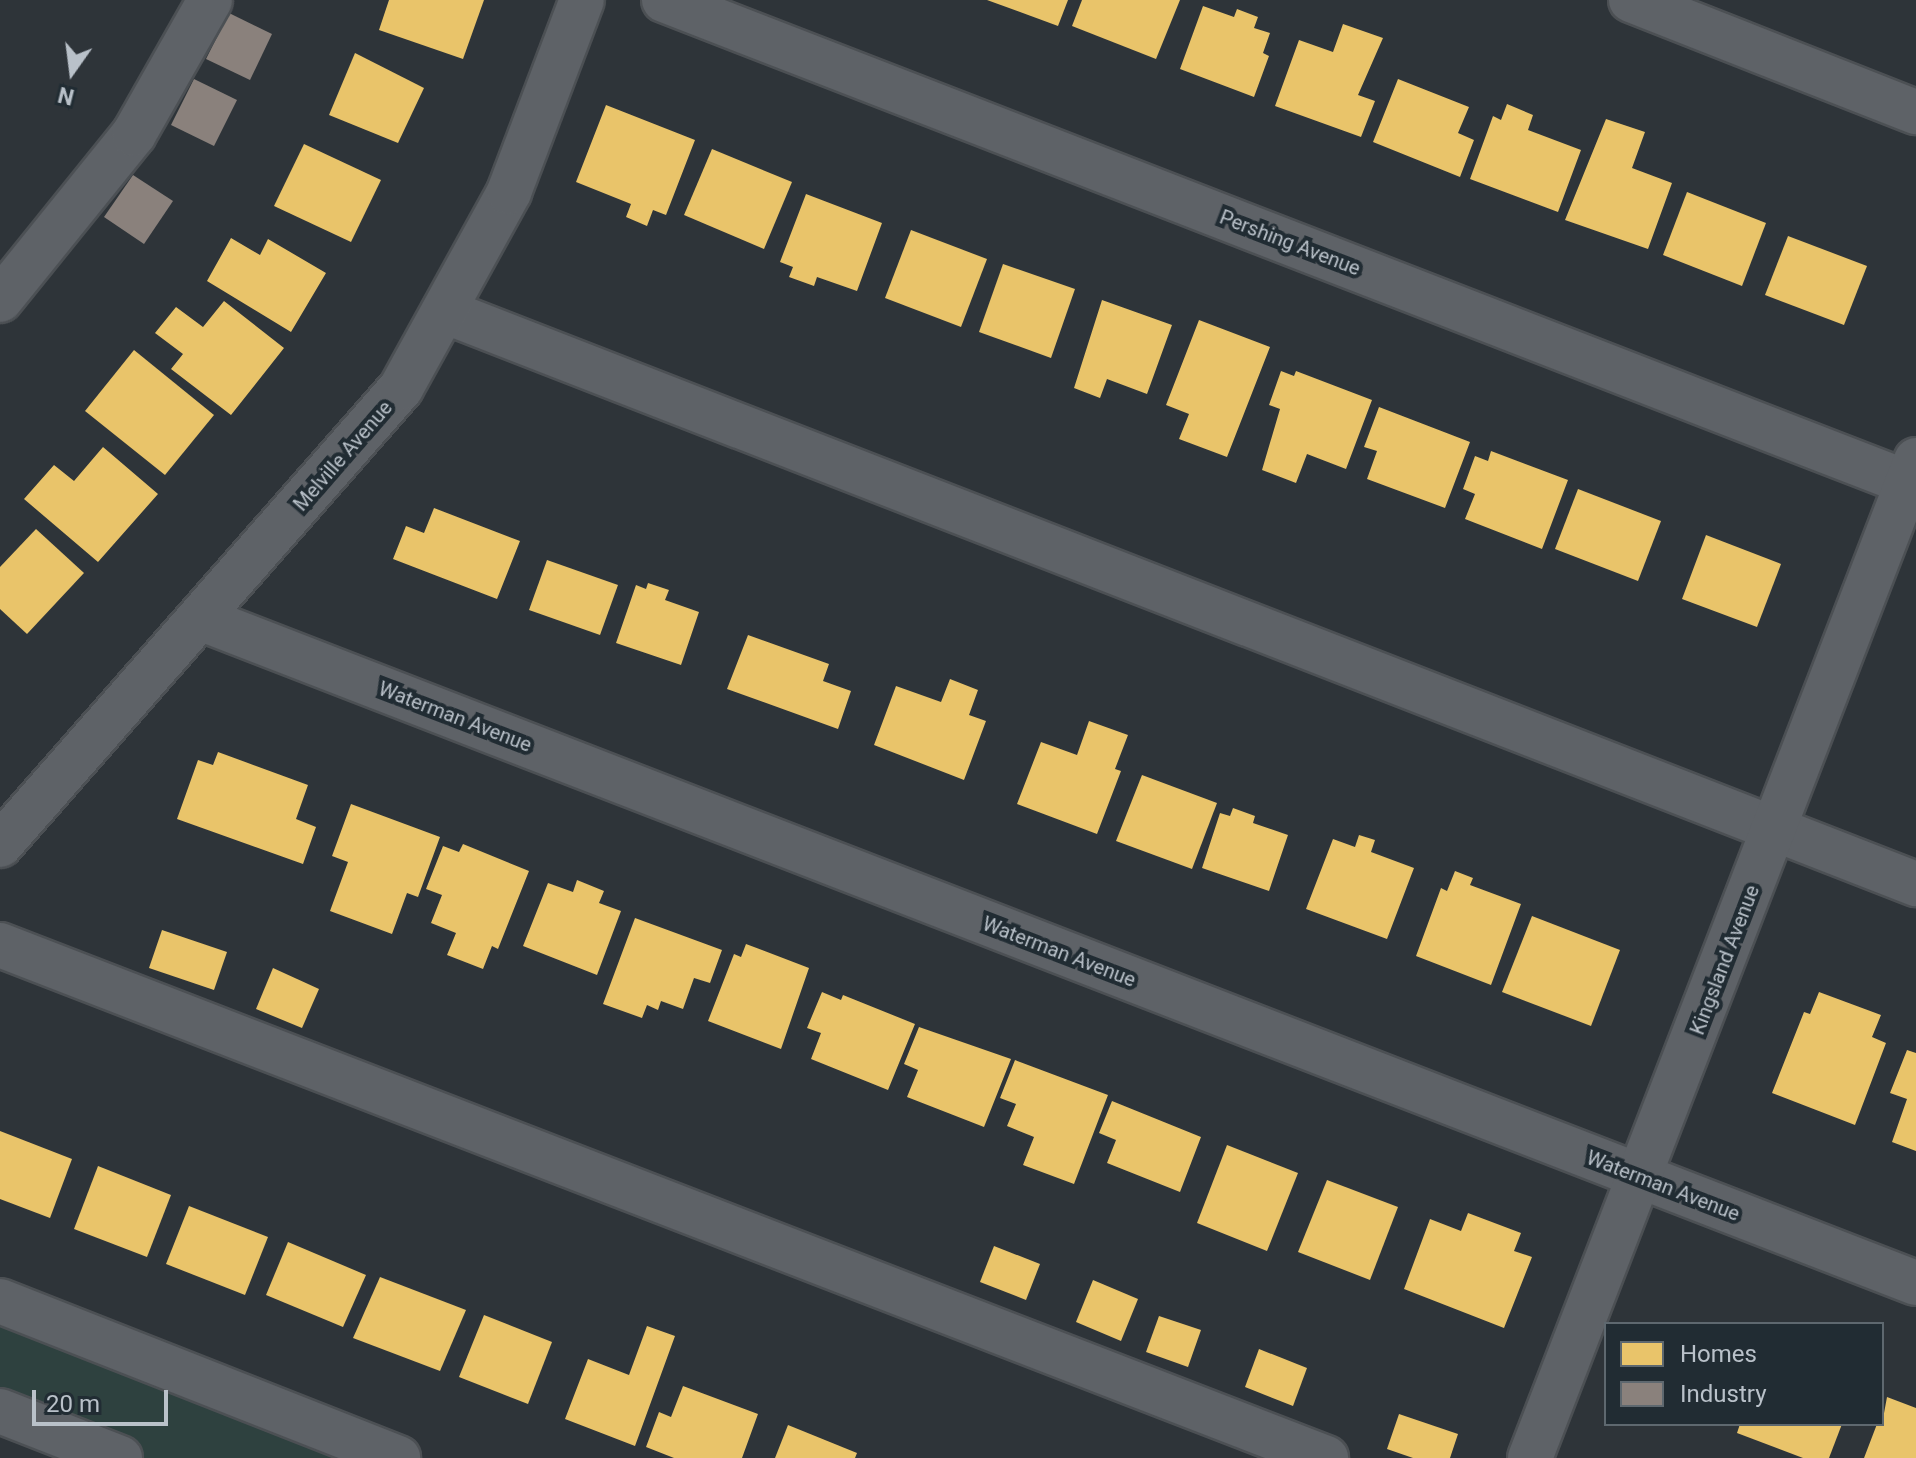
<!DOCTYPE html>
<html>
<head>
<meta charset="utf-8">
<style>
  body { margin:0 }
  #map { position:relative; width:1916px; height:1458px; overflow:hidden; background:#2e3439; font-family:Roboto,sans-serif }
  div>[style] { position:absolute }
  .green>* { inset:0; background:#2e413f }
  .homes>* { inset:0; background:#e9c46a }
  .industry>* { inset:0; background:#8a817c }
  .roads { filter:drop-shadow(2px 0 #4c5054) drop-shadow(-2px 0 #4c5054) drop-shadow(0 2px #4c5054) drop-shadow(0 -2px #4c5054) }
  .minor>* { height:44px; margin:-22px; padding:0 22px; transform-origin:22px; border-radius:22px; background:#5e6267 }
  span { translate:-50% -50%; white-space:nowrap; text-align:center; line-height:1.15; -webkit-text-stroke:8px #212c33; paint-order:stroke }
  .street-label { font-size:20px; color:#b9c1c9 }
  .legend { position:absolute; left:1604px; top:1322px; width:280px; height:104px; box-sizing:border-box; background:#212c33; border:2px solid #5e686f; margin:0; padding:10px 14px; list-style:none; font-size:24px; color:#b9c1c9 }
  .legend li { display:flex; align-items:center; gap:16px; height:40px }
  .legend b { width:40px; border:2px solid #5e686f }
  .north { position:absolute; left:32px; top:32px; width:80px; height:80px; -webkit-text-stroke:6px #212c33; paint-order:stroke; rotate:194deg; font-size:22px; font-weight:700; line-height:32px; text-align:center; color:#b9c1c9 }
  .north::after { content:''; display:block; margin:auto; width:28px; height:36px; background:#b9c1c9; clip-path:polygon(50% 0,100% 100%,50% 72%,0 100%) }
  .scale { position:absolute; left:32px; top:1390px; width:136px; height:36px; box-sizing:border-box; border:4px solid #b9c1c9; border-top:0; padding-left:10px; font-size:24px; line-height:28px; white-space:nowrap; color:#b9c1c9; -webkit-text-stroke:6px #212c33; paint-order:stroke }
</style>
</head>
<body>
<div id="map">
  <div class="green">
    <i style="clip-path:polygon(0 1301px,398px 1458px,120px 1458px,0 1411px)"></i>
  </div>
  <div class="homes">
    <i style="clip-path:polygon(389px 0,484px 0,463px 59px,379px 30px)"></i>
    <i style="clip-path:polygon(987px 0,1068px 0,1058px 26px)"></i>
    <i style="clip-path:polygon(1082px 0,1180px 0,1156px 59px,1072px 26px)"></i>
    <i style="clip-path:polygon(1203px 6px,1234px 17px,1237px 9px,1258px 17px,1254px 28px,1270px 33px,1263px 53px,1269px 56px,1254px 97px,1180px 69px)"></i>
    <i style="clip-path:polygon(1343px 24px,1383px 38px,1358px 95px,1375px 101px,1361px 137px,1275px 106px,1299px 40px,1333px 52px)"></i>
    <i style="clip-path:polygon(355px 53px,424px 88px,398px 143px,329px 115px)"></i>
    <i style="clip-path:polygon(1398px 79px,1469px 107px,1458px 133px,1474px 140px,1460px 177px,1373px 142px)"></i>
    <i style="clip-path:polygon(1507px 104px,1533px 115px,1528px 130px,1581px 150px,1558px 212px,1470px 179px,1493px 116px,1501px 120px)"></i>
    <i style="clip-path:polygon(606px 105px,695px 140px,666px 215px,653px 210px,647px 226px,626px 217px,631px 204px,576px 182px)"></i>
    <i style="clip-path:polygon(1606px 119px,1645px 132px,1632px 168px,1672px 183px,1648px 249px,1565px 220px)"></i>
    <i style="clip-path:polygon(304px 144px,381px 180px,351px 242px,274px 206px)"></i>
    <i style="clip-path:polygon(712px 149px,792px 182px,764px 249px,684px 215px)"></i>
    <i style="clip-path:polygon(1687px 192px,1766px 223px,1742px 286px,1663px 255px)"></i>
    <i style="clip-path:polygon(806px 194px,882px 223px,857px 291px,817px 277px,814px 286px,789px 277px,793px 267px,780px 262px)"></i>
    <i style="clip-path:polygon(911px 230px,987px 259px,961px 327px,885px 298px)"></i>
    <i style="clip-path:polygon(1788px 236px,1867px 266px,1844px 325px,1765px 295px)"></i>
    <i style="clip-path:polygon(231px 238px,260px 255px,268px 239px,326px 273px,291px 332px,207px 281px)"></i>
    <i style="clip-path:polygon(1003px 264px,1075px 289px,1051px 358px,979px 332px)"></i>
    <i style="clip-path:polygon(1102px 300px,1172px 325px,1147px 394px,1107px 379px,1100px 398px,1074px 388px)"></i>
    <i style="clip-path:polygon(224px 301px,284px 348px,231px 415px,171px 369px,183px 354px,155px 333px,176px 307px,203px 327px)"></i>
    <i style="clip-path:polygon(1199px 320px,1270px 347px,1227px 457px,1179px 439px,1189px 414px,1166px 405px)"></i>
    <i style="clip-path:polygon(134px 350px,214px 415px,165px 475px,85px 411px)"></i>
    <i style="clip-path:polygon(1281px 371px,1294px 376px,1296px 371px,1372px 400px,1346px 469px,1307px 454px,1296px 483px,1262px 470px,1280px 409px,1269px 405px)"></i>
    <i style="clip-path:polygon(1379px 407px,1470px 442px,1445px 508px,1367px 479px,1377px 451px,1364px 447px)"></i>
    <i style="clip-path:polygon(103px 447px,158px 494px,98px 562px,24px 499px,54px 465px,74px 481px)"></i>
    <i style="clip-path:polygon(1491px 451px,1568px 480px,1542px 549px,1465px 519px,1475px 494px,1463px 489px,1475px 456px,1488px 461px)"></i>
    <i style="clip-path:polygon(1578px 489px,1661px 521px,1638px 581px,1555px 549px)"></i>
    <i style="clip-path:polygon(434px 508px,520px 541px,497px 599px,393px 559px,406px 526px,424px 533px)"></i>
    <i style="clip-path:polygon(36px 529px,84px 573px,27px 634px,0 609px,0 567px)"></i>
    <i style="clip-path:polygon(1706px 535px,1781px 564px,1757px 627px,1682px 599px)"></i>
    <i style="clip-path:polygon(547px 560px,618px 585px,600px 635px,529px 610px)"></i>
    <i style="clip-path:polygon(648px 583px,669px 590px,665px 600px,699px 612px,681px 665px,616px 643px,636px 585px,646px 589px)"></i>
    <i style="clip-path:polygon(748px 635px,829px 664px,823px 681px,851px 691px,838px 729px,727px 689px)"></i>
    <i style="clip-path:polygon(950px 679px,978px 690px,969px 715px,986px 721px,964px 780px,874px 745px,896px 686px,941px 702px)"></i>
    <i style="clip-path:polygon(1089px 721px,1128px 735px,1115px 769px,1121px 771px,1097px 834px,1017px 804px,1041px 742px,1077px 755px)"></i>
    <i style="clip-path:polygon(218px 752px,308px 785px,296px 819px,316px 827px,303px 864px,177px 819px,198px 760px,213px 765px)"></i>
    <i style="clip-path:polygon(1142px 775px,1217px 803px,1192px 869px,1116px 841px)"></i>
    <i style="clip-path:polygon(351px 804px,440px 837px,418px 897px,407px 893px,392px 934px,330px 911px,348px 862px,332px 856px)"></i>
    <i style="clip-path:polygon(1233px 808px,1255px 816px,1253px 823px,1288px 835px,1269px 891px,1202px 868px,1220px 813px,1230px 816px)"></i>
    <i style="clip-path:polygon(1359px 835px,1375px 840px,1371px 852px,1414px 868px,1387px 939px,1306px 909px,1333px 839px,1355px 847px)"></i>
    <i style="clip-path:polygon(463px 844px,529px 871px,498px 949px,492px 946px,483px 969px,447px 955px,456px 933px,431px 923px,442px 895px,426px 889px,443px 846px,459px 852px)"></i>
    <i style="clip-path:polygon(1455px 871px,1473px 878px,1470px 885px,1521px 904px,1491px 985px,1416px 956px,1441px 888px,1447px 891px)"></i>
    <i style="clip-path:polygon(577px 880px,604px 891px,599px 903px,621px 911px,597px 975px,523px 946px,548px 883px,573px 892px)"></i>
    <i style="clip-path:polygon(1532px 916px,1620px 950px,1591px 1026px,1502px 992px)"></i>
    <i style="clip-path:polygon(635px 918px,722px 950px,710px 983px,694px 978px,683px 1009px,661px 1001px,658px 1010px,647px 1005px,642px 1018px,603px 1004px)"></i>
    <i style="clip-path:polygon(162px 930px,227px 952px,214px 990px,149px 968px)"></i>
    <i style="clip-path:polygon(746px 944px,809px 968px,781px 1049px,708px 1021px,734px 954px,741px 957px)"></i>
    <i style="clip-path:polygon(273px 968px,319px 989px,302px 1028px,256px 1009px)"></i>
    <i style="clip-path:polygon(822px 992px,841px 1000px,843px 995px,915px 1024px,888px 1090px,811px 1059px,821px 1033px,807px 1028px)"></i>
    <i style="clip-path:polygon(1819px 992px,1881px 1015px,1872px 1037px,1886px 1043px,1855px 1125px,1772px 1093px,1804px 1012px,1810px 1014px)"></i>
    <i style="clip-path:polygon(919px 1027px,1011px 1059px,984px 1127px,907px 1097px,918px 1070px,904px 1064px)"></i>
    <i style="clip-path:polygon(1907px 1050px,1916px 1053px,1916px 1151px,1892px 1142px,1907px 1099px,1890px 1093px)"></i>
    <i style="clip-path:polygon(1015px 1060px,1108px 1095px,1074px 1184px,1023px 1165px,1034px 1137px,1007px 1126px,1016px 1104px,1000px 1098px)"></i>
    <i style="clip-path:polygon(1112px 1101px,1201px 1137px,1180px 1192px,1107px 1163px,1116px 1140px,1099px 1133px)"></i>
    <i style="clip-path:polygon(0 1131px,72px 1159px,50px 1218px,0 1199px)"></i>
    <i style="clip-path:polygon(1227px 1145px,1298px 1173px,1267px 1251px,1197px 1223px)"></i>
    <i style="clip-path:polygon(98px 1166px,171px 1195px,147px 1257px,74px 1229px)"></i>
    <i style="clip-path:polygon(1327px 1180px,1398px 1207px,1370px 1280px,1298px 1252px)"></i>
    <i style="clip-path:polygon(189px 1206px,268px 1237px,245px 1295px,166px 1264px)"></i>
    <i style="clip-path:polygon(1468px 1213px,1521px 1233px,1514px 1251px,1532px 1257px,1504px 1328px,1404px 1289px,1430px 1219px,1461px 1231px)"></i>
    <i style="clip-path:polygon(288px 1242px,366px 1275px,343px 1327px,266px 1295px)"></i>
    <i style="clip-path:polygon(994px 1246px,1040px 1264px,1026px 1300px,980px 1282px)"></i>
    <i style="clip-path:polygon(380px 1277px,466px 1310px,440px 1371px,353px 1338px)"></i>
    <i style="clip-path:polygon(1093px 1280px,1138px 1299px,1121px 1341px,1076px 1322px)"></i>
    <i style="clip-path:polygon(484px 1315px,552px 1342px,528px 1404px,459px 1377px)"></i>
    <i style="clip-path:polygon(1159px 1316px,1201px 1330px,1188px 1367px,1146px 1352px)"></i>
    <i style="clip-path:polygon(647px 1326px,675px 1336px,635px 1446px,565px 1419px,588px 1359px,629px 1375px)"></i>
    <i style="clip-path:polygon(1259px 1349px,1307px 1368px,1293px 1406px,1245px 1387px)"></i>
    <i style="clip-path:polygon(683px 1386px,758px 1414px,742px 1458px,674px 1458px,646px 1447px,659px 1412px,671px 1417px)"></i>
    <i style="clip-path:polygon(1887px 1397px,1916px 1408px,1916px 1458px,1864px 1458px,1877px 1424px,1882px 1424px)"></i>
    <i style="clip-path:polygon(1399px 1414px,1458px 1434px,1450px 1458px,1413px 1458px,1387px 1449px)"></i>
    <i style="clip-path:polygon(1740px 1424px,1842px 1424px,1829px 1458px,1803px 1458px,1737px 1433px)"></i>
    <i style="clip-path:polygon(788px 1425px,857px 1453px,855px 1458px,775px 1458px)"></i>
  </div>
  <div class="industry">
    <i style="clip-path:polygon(229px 13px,272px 34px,250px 80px,206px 59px)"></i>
    <i style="clip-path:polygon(194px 79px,237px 100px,214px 146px,171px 125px)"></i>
    <i style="clip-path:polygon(133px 175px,173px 201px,144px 244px,104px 217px)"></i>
  </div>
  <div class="roads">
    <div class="minor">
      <i style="left:664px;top:0;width:1343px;rotate:21.22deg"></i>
      <i style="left:1631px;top:0;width:306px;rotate:21.5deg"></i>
      <i style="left:0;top:300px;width:213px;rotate:-51.1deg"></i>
      <i style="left:134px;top:134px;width:154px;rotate:-60.4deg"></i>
      <i style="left:444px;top:311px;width:1580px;rotate:21.27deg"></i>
      <i style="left:202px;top:619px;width:1838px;rotate:21.18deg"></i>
      <i style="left:0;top:845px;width:608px;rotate:-48.73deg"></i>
      <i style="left:401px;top:388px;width:224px;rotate:-61.1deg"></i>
      <i style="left:509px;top:192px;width:205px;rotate:-69.2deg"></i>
      <i style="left:0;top:945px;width:1422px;rotate:21.15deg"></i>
      <i style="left:0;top:1301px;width:428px;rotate:21.5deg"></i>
      <i style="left:0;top:1411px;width:129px;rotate:21.4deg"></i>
      <i style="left:1530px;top:1458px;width:1070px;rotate:-68.85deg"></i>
    </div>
  </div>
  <div class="street-label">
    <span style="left:1290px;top:243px;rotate:21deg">Pershing Avenue</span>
    <span style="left:343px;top:456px;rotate:-49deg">Melville Avenue</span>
    <span style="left:455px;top:717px;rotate:21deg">Waterman Avenue</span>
    <span style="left:1059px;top:952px;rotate:21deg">Waterman Avenue</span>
    <span style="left:1725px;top:960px;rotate:-69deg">Kingsland Avenue</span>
    <span style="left:1663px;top:1186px;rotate:21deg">Waterman Avenue</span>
  </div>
  <ul class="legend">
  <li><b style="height:22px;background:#e9c46a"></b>Homes</li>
  <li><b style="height:22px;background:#8a817c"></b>Industry</li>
  </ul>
  <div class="north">N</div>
  <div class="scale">20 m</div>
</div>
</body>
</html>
